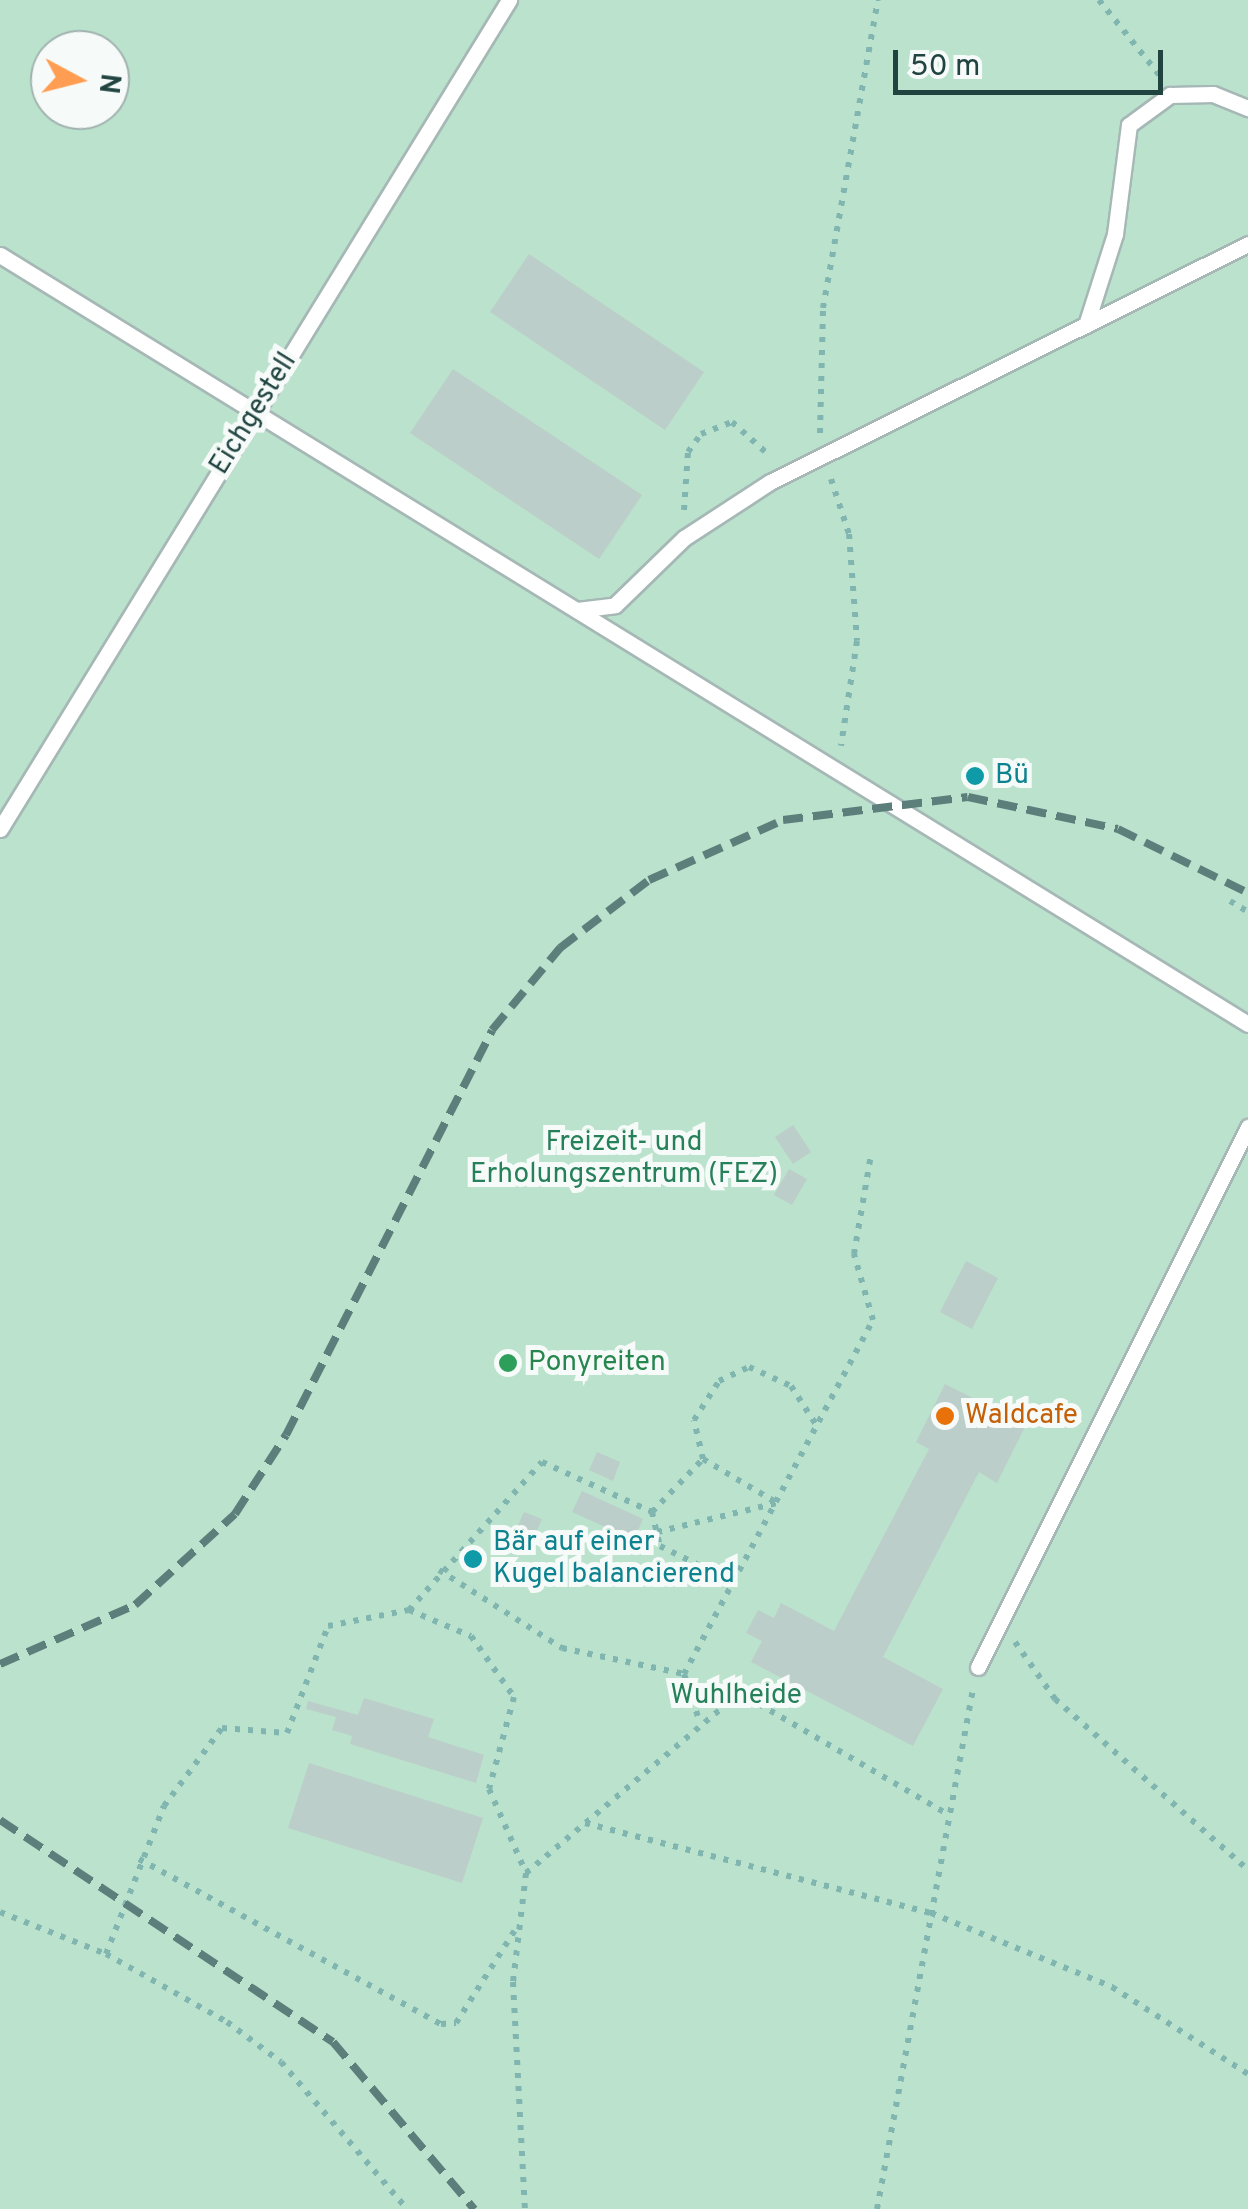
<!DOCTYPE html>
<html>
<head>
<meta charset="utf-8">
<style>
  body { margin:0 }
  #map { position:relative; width:1248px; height:2209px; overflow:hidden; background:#e4efed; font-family:Overpass,sans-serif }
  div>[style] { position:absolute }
  .green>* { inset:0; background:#bbe2cd }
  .building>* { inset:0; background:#bccec9 }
  .path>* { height:6px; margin-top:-3px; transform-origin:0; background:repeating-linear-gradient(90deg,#81b6b0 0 5px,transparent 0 13px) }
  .roads { filter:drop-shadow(2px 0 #a6b8b6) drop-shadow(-2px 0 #a6b8b6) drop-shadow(0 2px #a6b8b6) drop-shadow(0 -2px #a6b8b6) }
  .service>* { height:15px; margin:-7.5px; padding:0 7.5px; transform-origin:7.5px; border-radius:7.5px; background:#fff }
  .rail>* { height:8px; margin-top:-4px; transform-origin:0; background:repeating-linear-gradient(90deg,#5c7f7c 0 20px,transparent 0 30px) }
  .dots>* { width:28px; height:28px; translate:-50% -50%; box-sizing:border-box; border:5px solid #f6fbf9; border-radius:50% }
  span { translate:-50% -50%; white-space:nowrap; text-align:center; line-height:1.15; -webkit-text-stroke:10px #f6fbf9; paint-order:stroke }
  .street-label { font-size:28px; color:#214441 }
  .culture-label { font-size:28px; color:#0d838f }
  .left { translate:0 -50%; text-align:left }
  .park-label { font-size:28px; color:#26805a }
  .leisure-label { font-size:28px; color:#27864d }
  .food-label { font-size:28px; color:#c56008 }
  .north { position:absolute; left:30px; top:30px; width:100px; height:100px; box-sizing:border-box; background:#f6fbf9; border:2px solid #a1b2af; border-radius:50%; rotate:97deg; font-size:28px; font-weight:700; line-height:40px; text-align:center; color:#214441 }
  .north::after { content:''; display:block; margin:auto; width:35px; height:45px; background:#ff9e53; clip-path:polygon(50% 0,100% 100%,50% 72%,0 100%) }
  .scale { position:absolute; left:893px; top:50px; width:270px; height:45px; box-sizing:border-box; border:5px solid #214441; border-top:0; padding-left:12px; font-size:30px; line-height:35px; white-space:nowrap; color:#214441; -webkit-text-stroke:8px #f6fbf9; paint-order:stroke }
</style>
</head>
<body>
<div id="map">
  <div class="green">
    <i style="clip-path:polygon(evenodd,0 0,1248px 0,1248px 2209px,0 2209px,0 0,50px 50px,110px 50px,110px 110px,50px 110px,50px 50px)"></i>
  </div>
  <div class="building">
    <i style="clip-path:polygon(529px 254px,704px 372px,665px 430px,490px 312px)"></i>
    <i style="clip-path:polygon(453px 369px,642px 495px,599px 559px,410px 433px)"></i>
    <i style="clip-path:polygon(793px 1125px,811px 1152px,793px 1164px,775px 1137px)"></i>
    <i style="clip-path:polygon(789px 1169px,807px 1179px,792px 1205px,774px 1195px)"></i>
    <i style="clip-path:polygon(966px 1261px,998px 1278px,972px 1329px,940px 1312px)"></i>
    <i style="clip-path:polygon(945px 1384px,1026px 1425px,997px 1483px,979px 1472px,883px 1657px,943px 1689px,913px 1746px,751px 1662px,762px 1641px,746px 1633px,758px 1610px,774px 1618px,781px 1603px,834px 1631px,929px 1449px,916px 1442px)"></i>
    <i style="clip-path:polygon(597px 1452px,620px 1462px,613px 1481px,589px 1470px)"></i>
    <i style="clip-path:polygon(582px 1491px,643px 1519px,634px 1540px,572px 1512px)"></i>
    <i style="clip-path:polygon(524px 1512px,542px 1519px,528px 1551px,510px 1543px)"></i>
    <i style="clip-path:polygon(364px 1698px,434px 1719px,428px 1737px,484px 1755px,476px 1783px,350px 1744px,352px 1736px,332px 1730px,336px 1717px,306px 1709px,308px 1701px,358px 1715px)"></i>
    <i style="clip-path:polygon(309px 1763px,483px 1818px,462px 1883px,288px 1828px)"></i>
  </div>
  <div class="path">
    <i style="left:1099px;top:0;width:99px;rotate:51.2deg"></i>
    <i style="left:820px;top:433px;width:125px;rotate:-88.6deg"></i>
    <i style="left:823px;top:308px;width:313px;rotate:-79.9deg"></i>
    <i style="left:831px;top:479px;width:58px;rotate:71.9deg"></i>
    <i style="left:849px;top:534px;width:107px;rotate:85.7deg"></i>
    <i style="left:857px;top:641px;width:106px;rotate:98.7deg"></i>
    <i style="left:684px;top:510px;width:58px;rotate:-86.1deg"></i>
    <i style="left:688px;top:452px;width:22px;rotate:-54deg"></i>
    <i style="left:701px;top:434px;width:33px;rotate:-21deg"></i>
    <i style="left:732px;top:422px;width:51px;rotate:41.8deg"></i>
    <i style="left:1230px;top:901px;width:21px;rotate:31deg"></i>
    <i style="left:703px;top:1459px;width:40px;rotate:-103deg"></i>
    <i style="left:694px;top:1420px;width:46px;rotate:-57.3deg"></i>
    <i style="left:719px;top:1381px;width:33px;rotate:-25deg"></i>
    <i style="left:749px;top:1367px;width:46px;rotate:24.3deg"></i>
    <i style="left:791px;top:1386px;width:48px;rotate:57deg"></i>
    <i style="left:652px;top:1512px;width:74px;rotate:-46.1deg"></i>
    <i style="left:703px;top:1459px;width:86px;rotate:30.7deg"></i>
    <i style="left:652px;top:1512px;width:35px;rotate:77deg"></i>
    <i style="left:660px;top:1546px;width:81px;rotate:26.3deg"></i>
    <i style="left:657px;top:1532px;width:123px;rotate:-13.6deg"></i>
    <i style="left:439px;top:1570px;width:146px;rotate:32.4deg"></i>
    <i style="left:562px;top:1648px;width:125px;rotate:12deg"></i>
    <i style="left:684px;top:1674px;width:401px;rotate:-61.9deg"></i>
    <i style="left:873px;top:1320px;width:69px;rotate:-106.1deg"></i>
    <i style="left:854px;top:1254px;width:100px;rotate:-80.3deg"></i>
    <i style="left:409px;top:1610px;width:199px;rotate:-48.1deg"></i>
    <i style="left:542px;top:1462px;width:121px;rotate:24.4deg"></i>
    <i style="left:1015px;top:1642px;width:70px;rotate:54.9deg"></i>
    <i style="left:1055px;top:1699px;width:258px;rotate:41.5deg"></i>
    <i style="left:684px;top:1674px;width:48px;rotate:71.9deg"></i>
    <i style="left:585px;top:1823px;width:358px;rotate:14.6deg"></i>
    <i style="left:931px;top:1913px;width:196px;rotate:22.2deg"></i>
    <i style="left:1112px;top:1987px;width:161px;rotate:32.6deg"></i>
    <i style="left:139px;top:1859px;width:344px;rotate:28.7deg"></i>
    <i style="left:441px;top:2024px;width:15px;rotate:-4deg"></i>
    <i style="left:456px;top:2023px;width:110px;rotate:-57.6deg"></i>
    <i style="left:526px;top:1873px;width:265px;rotate:-40.1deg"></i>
    <i style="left:729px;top:1702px;width:30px;rotate:4deg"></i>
    <i style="left:759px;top:1704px;width:220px;rotate:30.3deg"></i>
    <i style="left:0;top:1912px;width:114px;rotate:21.6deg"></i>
    <i style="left:106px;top:1954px;width:139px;rotate:29.3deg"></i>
    <i style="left:227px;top:2022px;width:67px;rotate:36.5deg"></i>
    <i style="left:281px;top:2062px;width:194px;rotate:49.4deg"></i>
    <i style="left:106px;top:1954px;width:159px;rotate:-68.6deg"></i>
    <i style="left:164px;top:1806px;width:97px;rotate:-53.4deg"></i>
    <i style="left:222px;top:1728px;width:65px;rotate:4.4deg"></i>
    <i style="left:287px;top:1733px;width:115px;rotate:-69deg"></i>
    <i style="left:328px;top:1626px;width:83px;rotate:-11.2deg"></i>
    <i style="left:409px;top:1610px;width:67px;rotate:22.8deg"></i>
    <i style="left:471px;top:1636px;width:75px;rotate:54.8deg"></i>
    <i style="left:514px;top:1697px;width:95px;rotate:105.2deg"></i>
    <i style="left:489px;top:1789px;width:92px;rotate:66.2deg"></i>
    <i style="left:526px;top:1873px;width:110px;rotate:96.8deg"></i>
    <i style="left:513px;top:1982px;width:227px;rotate:87deg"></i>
    <i style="left:877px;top:2209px;width:529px;rotate:-79.54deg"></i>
  </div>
  <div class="roads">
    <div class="service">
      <i style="left:0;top:255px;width:1466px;rotate:31.64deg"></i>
      <i style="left:1086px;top:325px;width:96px;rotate:-72.3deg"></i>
      <i style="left:1115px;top:234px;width:110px;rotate:-82.7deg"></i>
      <i style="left:1129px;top:125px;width:51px;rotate:-36.2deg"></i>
      <i style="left:1170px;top:95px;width:43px;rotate:-1.3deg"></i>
      <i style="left:1213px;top:94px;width:38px;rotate:22deg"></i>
      <i style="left:577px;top:610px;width:38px;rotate:-7deg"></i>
      <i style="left:615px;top:605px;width:96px;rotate:-44.2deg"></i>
      <i style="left:684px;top:538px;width:103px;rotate:-33.1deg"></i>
      <i style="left:770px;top:482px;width:534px;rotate:-26.47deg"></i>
      <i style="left:0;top:829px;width:973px;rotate:-58.45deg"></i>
      <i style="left:978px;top:1667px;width:604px;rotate:-63.43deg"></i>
    </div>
  </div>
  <div class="rail">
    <i style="left:0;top:1664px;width:147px;rotate:-23.6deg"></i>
    <i style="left:135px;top:1605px;width:135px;rotate:-42.3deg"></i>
    <i style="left:235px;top:1514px;width:94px;rotate:-57.2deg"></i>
    <i style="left:286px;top:1435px;width:454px;rotate:-63deg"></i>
    <i style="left:492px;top:1030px;width:107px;rotate:-50.3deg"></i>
    <i style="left:560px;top:948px;width:112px;rotate:-37.4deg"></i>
    <i style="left:649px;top:880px;width:147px;rotate:-24.1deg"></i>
    <i style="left:783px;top:820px;width:186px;rotate:-7.1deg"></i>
    <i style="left:968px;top:797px;width:153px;rotate:12deg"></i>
    <i style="left:1118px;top:829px;width:145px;rotate:26.2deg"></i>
    <i style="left:0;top:1820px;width:400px;rotate:33.7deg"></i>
    <i style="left:333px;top:2042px;width:219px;rotate:49.8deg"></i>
  </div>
  <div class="dots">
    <i style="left:975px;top:776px;background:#0f9aa8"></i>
    <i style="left:508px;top:1363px;background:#2e9e5b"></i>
    <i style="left:945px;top:1416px;background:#e8710a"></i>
    <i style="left:473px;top:1559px;background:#0f9aa8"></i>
  </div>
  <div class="street-label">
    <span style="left:254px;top:414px;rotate:-58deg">Eichgestell</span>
  </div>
  <div class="culture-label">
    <span class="left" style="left:995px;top:776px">Bü</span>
    <span class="left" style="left:493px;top:1559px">Bär auf einer<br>Kugel balancierend</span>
  </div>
  <div class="park-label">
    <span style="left:624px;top:1159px">Freizeit- und<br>Erholungszentrum (FEZ)</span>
    <span style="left:736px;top:1696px">Wuhlheide</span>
  </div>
  <div class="leisure-label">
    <span class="left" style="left:528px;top:1363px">Ponyreiten</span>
  </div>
  <div class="food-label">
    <span class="left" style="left:965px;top:1416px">Waldcafe</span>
  </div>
  <div class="north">N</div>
  <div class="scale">50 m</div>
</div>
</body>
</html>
